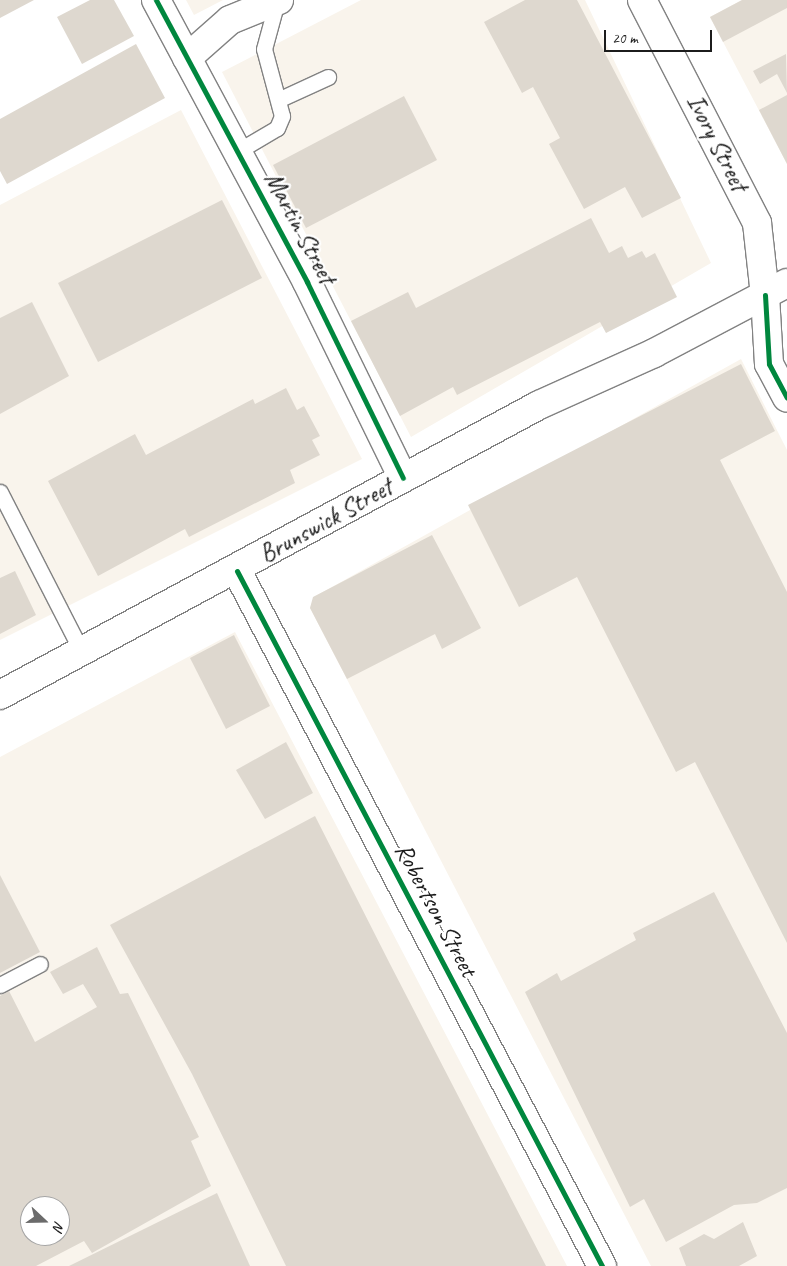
<!DOCTYPE html>
<html>
<head>
<meta charset="utf-8">
<style>
  body { margin:0 }
  #map { position:relative; width:787px; height:1266px; overflow:hidden; background:#fff; font-family:Caveat,sans-serif }
  div>[style] { position:absolute }
  .built>* { inset:0; background:#f9f4ec }
  .building>* { inset:0; background:#ded8cf }
  .roads { filter:drop-shadow(1px 0 #828282) drop-shadow(-1px 0 #828282) drop-shadow(0 1px #828282) drop-shadow(0 -1px #828282) }
  .service>* { height:15px; margin:-7.5px; padding:0 7.5px; transform-origin:7.5px; border-radius:7.5px; background:#fff }
  .minor>* { height:28px; margin:-14px; padding:0 14px; transform-origin:14px; border-radius:14px; background:#fff }
  .secondary>* { height:28px; margin:-14px; padding:0 14px; transform-origin:14px; border-radius:14px; background:#fff }
  .cycleway>* { height:5px; margin:-2.5px; padding:0 2.5px; transform-origin:2.5px; border-radius:2.5px; background:#00873e }
  span { translate:-50% -50%; white-space:nowrap; text-align:center; line-height:1.15; -webkit-text-stroke:4.5px #fff; paint-order:stroke }
  .street-label { font-size:25px; color:#1c1c1c }
  .north { position:absolute; left:20px; top:1196px; width:50px; height:50px; box-sizing:border-box; background:#fff; border:1px solid #a4a4a4; border-radius:50%; rotate:111deg; font-size:14px; font-weight:700; line-height:20px; text-align:center; color:#1c1c1c }
  .north::after { content:''; display:block; margin:auto; width:18px; height:22px; background:#6b6b6b; clip-path:polygon(50% 0,100% 100%,50% 72%,0 100%) }
  .scale { position:absolute; left:604px; top:30px; width:108px; height:22px; box-sizing:border-box; border:2px solid #1c1c1c; border-top:0; padding-left:6px; font-size:15px; line-height:18px; white-space:nowrap; color:#1c1c1c; -webkit-text-stroke:4px #fff; paint-order:stroke }
</style>
</head>
<body>
<div id="map">
  <div class="built">
    <i style="clip-path:polygon(186px 0,223px 0,194px 15px)"></i>
    <i style="clip-path:polygon(361px 0,585px 0,711px 263px,411px 437px,222px 72px)"></i>
    <i style="clip-path:polygon(742px 0,787px 0,787px 164px,710px 17px)"></i>
    <i style="clip-path:polygon(181px 110px,362px 459px,0 640px,0 205px)"></i>
    <i style="clip-path:polygon(741px 359px,787px 450px,787px 1266px,651px 1266px,310px 608px,314px 597px)"></i>
    <i style="clip-path:polygon(evenodd,235px 632px,567px 1266px,0 1266px,0 757px,235px 632px,30px 1206px,60px 1206px,60px 1236px,30px 1236px,30px 1206px)"></i>
  </div>
  <div class="building">
    <i style="clip-path:polygon(0 0,34px 0,0 18px)"></i>
    <i style="clip-path:polygon(90px 0,114px 0,134px 36px,82px 64px,57px 17px)"></i>
    <i style="clip-path:polygon(525px 0,577px 0,681px 198px,642px 218px,625px 187px,584px 209px,549px 144px,560px 138px,533px 87px,522px 93px,484px 22px)"></i>
    <i style="clip-path:polygon(742px 0,787px 0,787px 8px,723px 42px,710px 17px)"></i>
    <i style="clip-path:polygon(136px 44px,165px 98px,7px 184px,0 171px,0 119px)"></i>
    <i style="clip-path:polygon(786px 54px,787px 93px,777px 74px,760px 84px,753px 71px)"></i>
    <i style="clip-path:polygon(787px 95px,787px 164px,759px 110px)"></i>
    <i style="clip-path:polygon(404px 96px,437px 160px,306px 228px,273px 165px)"></i>
    <i style="clip-path:polygon(222px 200px,262px 278px,98px 362px,58px 283px)"></i>
    <i style="clip-path:polygon(591px 218px,609px 253px,622px 246px,628px 258px,642px 251px,646px 258px,655px 253px,677px 297px,606px 333px,600px 322px,457px 395px,453px 387px,400px 416px,351px 321px,408px 292px,416px 308px)"></i>
    <i style="clip-path:polygon(32px 302px,69px 376px,0 414px,0 318px)"></i>
    <i style="clip-path:polygon(741px 364px,775px 431px,720px 460px,787px 592px,787px 943px,695px 762px,676px 772px,577px 577px,519px 607px,468px 505px)"></i>
    <i style="clip-path:polygon(286px 388px,297px 410px,304px 406px,320px 436px,312px 440px,320px 455px,290px 470px,295px 483px,189px 537px,185px 529px,98px 576px,48px 481px,135px 434px,146px 455px,253px 399px,255px 404px)"></i>
    <i style="clip-path:polygon(432px 535px,481px 628px,442px 649px,435px 634px,347px 679px,310px 608px,313px 597px)"></i>
    <i style="clip-path:polygon(15px 571px,36px 615px,0 634px,0 578px)"></i>
    <i style="clip-path:polygon(234px 635px,270px 706px,226px 729px,190px 658px)"></i>
    <i style="clip-path:polygon(286px 742px,313px 793px,265px 819px,236px 770px)"></i>
    <i style="clip-path:polygon(315px 816px,390px 964px,546px 1266px,286px 1266px,192px 1074px,110px 925px)"></i>
    <i style="clip-path:polygon(0 875px,40px 952px,0 973px)"></i>
    <i style="clip-path:polygon(714px 892px,787px 1033px,787px 1188px,757px 1203px,734px 1205px,666px 1242px,644px 1199px,630px 1207px,525px 992px,557px 973px,561px 981px,636px 940px,633px 933px)"></i>
    <i style="clip-path:polygon(evenodd,97px 947px,120px 994px,128px 993px,199px 1137px,191px 1141px,211px 1186px,92px 1253px,84px 1241px,36px 1266px,0 1266px,0 996px,9px 991px,35px 1042px,97px 1007px,83px 984px,63px 994px,50px 972px,97px 947px,30px 1206px,60px 1206px,60px 1236px,30px 1236px,30px 1206px)"></i>
    <i style="clip-path:polygon(217px 1193px,250px 1266px,69px 1266px)"></i>
    <i style="clip-path:polygon(743px 1222px,757px 1256px,739px 1266px,686px 1266px,679px 1248px,704px 1234px,714px 1239px)"></i>
  </div>
  <div class="roads">
    <div class="service">
      <i style="left:280px;top:99px;width:53px;rotate:-24.6deg"></i>
      <i style="left:238px;top:151px;width:45px;rotate:-30.5deg"></i>
      <i style="left:277px;top:128px;width:13px;rotate:-67deg"></i>
      <i style="left:282px;top:116px;width:69px;rotate:-105deg"></i>
      <i style="left:264px;top:49px;width:50px;rotate:-74.8deg"></i>
      <i style="left:0;top:492px;width:180px;rotate:62.9deg"></i>
      <i style="left:0;top:985px;width:45px;rotate:-27.7deg"></i>
    </div>
    <div class="minor">
      <i style="left:156px;top:0;width:320px;rotate:61.8deg"></i>
      <i style="left:307px;top:282px;width:218px;rotate:63.9deg"></i>
      <i style="left:187px;top:58px;width:57px;rotate:-41.5deg"></i>
      <i style="left:230px;top:20px;width:53px;rotate:-22.2deg"></i>
      <i style="left:765px;top:295px;width:69px;rotate:86.7deg"></i>
      <i style="left:769px;top:364px;width:38px;rotate:62deg"></i>
      <i style="left:237px;top:571px;width:785px;rotate:62.29deg"></i>
    </div>
    <div class="secondary">
      <i style="left:642px;top:0;width:251px;rotate:62.7deg"></i>
      <i style="left:757px;top:223px;width:72px;rotate:83.7deg"></i>
      <i style="left:0;top:695px;width:612px;rotate:-28.28deg"></i>
      <i style="left:539px;top:405px;width:126px;rotate:-24.3deg"></i>
      <i style="left:654px;top:353px;width:150px;rotate:-27.8deg"></i>
    </div>
  </div>
  <div class="cycleway">
    <i style="left:156px;top:0;width:320px;rotate:61.8deg"></i>
    <i style="left:307px;top:282px;width:218px;rotate:63.9deg"></i>
    <i style="left:765px;top:295px;width:69px;rotate:86.7deg"></i>
    <i style="left:769px;top:364px;width:38px;rotate:62deg"></i>
    <i style="left:237px;top:571px;width:785px;rotate:62.29deg"></i>
  </div>
  <div class="street-label">
    <span style="left:717px;top:143px;rotate:63deg">Ivory Street</span>
    <span style="left:300px;top:228px;rotate:62deg">Martin Street</span>
    <span style="left:326px;top:521px;rotate:-29deg">Brunswick Street</span>
    <span style="left:436px;top:910px;rotate:62deg">Robertson Street</span>
  </div>
  <div class="north">N</div>
  <div class="scale">20 m</div>
</div>
</body>
</html>
